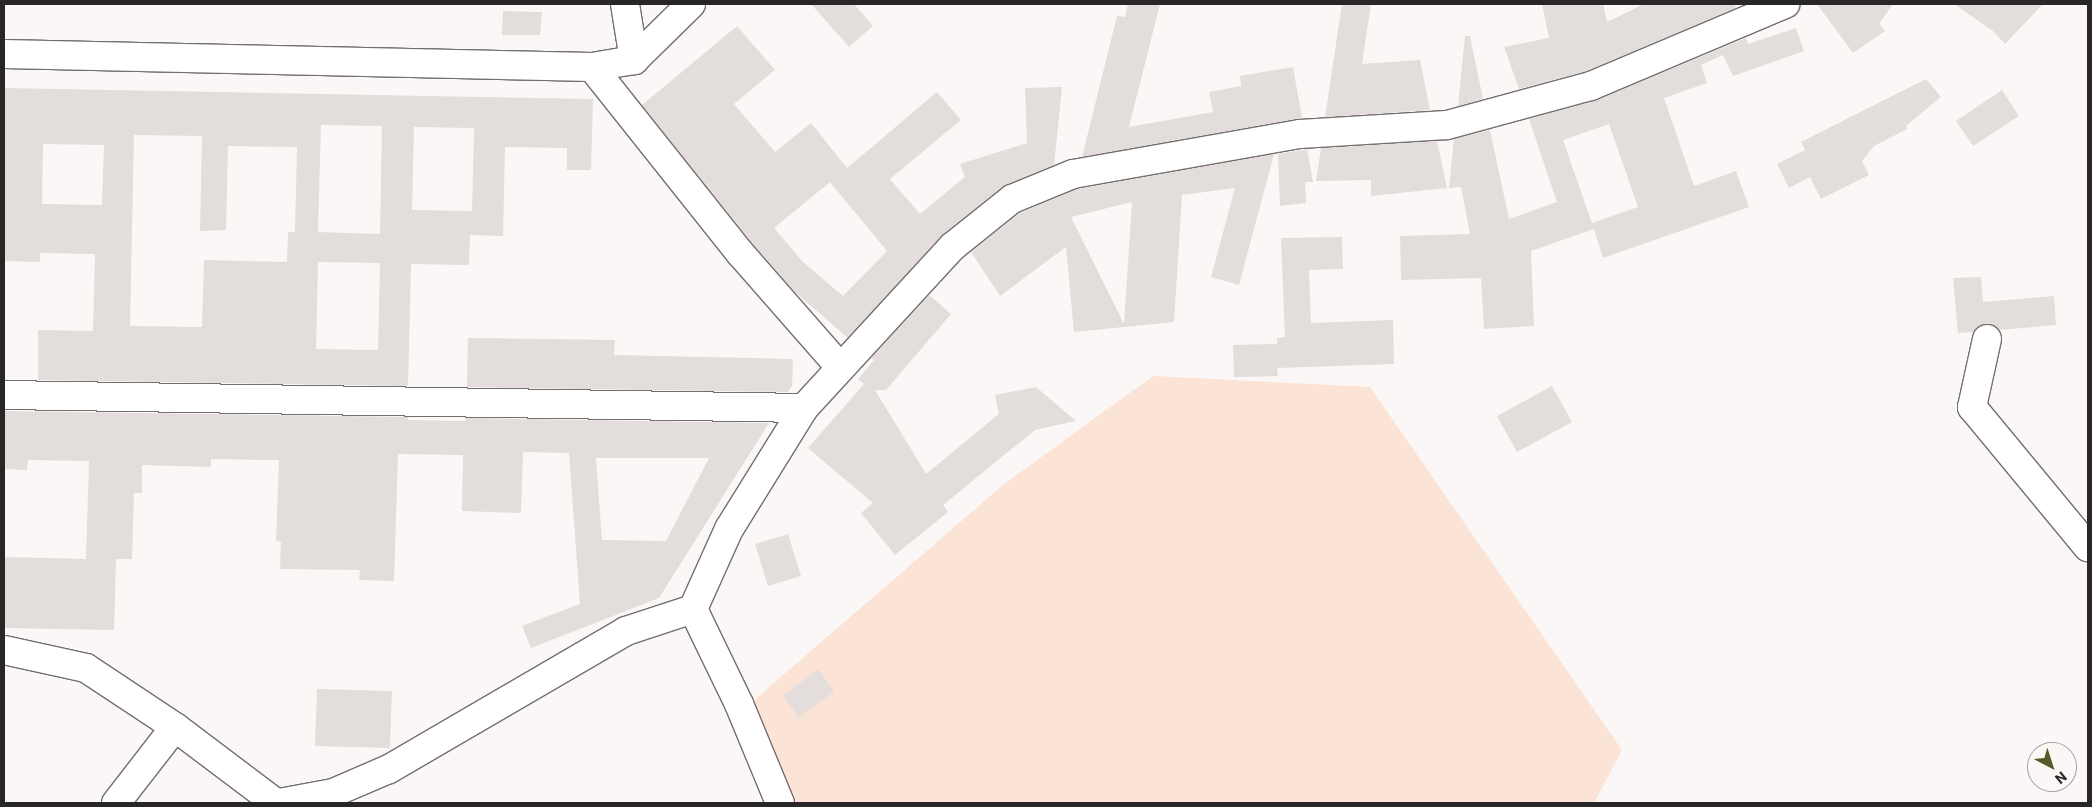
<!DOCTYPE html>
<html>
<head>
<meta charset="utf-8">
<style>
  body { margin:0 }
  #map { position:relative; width:2092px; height:807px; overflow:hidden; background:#fcf7f7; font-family:Roboto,sans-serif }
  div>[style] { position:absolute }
  .green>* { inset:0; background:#fbe3d5 }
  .building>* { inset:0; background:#e3dddc }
  .roads { filter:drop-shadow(1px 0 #746f6f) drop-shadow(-1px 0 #746f6f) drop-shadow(0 1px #746f6f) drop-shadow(0 -1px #746f6f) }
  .minor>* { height:28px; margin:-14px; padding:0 14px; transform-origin:14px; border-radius:14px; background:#fff }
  span { translate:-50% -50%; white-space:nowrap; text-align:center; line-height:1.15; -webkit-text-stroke:5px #fcf7f7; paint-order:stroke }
  .frame { position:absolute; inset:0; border:5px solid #282626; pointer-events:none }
  .north { position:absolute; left:2027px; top:742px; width:50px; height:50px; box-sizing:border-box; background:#fcf7f7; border:1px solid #a7a3a3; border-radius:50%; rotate:140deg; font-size:14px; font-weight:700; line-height:20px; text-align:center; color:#282626 }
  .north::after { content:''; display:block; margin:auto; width:18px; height:22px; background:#555c2a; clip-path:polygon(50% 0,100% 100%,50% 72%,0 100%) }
</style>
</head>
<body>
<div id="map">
  <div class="green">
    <i style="clip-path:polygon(1153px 376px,1370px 387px,1622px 750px,1594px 803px,794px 803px,752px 702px,1003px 485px)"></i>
  </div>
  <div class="building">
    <i style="clip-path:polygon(811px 4px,854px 4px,873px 26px,849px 47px)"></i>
    <i style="clip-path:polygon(1128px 4px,1160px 4px,1129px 127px,1213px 112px,1209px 92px,1241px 86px,1240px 76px,1293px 67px,1302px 118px,1082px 157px,1117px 16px,1125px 17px)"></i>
    <i style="clip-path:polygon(1342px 4px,1371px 4px,1362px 64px,1420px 60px,1430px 110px,1325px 117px)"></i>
    <i style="clip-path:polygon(1542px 4px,1603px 4px,1607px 22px,1644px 4px,1734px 4px,1736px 8px,1586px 71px,1519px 89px,1504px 47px,1549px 38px)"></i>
    <i style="clip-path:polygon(1817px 4px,1893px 4px,1879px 24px,1885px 31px,1853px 53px)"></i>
    <i style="clip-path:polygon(1954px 4px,2043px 4px,2005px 44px,1993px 31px)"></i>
    <i style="clip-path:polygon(503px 11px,542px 12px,540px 35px,502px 35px)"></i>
    <i style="clip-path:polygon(evenodd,737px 26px,775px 70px,734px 104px,775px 152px,811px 123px,847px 168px,937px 92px,961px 120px,890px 179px,920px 214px,965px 177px,960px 164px,1027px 143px,1025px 88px,1062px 87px,1054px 165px,1002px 187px,942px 235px,848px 338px,795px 292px,753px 244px,642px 105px,737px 26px,830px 182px,887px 251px,843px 296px,803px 262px,774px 228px,830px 182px)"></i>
    <i style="clip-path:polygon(evenodd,1796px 28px,1804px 51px,1733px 76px,1723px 55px,1701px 65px,1707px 83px,1664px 98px,1694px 186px,1736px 171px,1749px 207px,1603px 258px,1594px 229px,1531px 251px,1534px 326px,1484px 329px,1481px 278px,1401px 280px,1400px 236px,1470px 234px,1461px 187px,1449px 188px,1454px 139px,1490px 130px,1509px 219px,1557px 202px,1529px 119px,1597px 100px,1746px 38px,1748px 44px,1796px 28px,1609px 124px,1638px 207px,1592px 223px,1594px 229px,1563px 140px,1609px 124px)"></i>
    <i style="clip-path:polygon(1465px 36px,1470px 36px,1483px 99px,1458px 106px)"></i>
    <i style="clip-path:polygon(1926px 79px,1941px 97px,1906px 126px,1907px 129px,1874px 146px,1862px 161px,1869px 175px,1821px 199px,1810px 177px,1789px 188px,1777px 164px,1805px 150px,1801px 142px)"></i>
    <i style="clip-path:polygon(evenodd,4px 88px,593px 99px,591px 170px,567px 170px,567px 148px,505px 147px,503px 236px,470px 235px,469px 265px,411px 264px,408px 386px,38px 380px,38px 330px,93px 331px,95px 254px,40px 253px,40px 262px,4px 261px,4px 88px,321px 125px,382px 126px,380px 234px,318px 232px,321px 125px,4px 88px,414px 127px,474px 128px,472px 211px,412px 210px,414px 127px,4px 88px,134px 135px,202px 136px,200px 231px,226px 230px,228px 146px,297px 147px,295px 232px,288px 232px,287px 262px,204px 260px,202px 327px,130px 326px,134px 135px,4px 88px,43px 144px,104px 145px,102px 205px,42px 204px,43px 144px,4px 88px,318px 262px,380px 263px,378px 350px,316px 349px,318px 262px)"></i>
    <i style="clip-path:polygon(2002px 90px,2019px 116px,1973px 146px,1956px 121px)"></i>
    <i style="clip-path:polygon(1437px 141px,1447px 188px,1371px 196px,1371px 180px,1316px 181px,1321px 148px)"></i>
    <i style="clip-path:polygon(1307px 149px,1313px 182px,1305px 182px,1306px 203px,1280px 206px,1278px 154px)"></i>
    <i style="clip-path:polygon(evenodd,1274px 154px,1239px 285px,1211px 277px,1235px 188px,1182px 195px,1174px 322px,1074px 332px,1066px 247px,1000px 296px,971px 252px,1020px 213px,1077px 189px,1274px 154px,1132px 202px,1124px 324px,1071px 217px,1132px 202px)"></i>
    <i style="clip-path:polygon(1342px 237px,1343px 269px,1309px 270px,1311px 323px,1393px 320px,1394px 364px,1277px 368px,1278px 376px,1234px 377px,1233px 345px,1277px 344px,1277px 338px,1285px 337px,1281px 238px)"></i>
    <i style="clip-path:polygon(1981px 277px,1983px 302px,2054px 296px,2056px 325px,1999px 330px,1991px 324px,1983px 324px,1974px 332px,1958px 333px,1953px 278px)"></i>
    <i style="clip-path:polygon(929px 295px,951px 314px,886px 390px,875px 390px,926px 474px,999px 414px,995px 395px,1036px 387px,1076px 421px,1035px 430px,943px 505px,948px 512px,895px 555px,861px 513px,873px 503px,808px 448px,864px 384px,858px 379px,874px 360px,871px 358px)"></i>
    <i style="clip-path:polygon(468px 338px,615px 340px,614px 355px,793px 359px,792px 386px,788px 392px,467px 387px)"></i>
    <i style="clip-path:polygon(1552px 386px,1572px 422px,1517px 452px,1497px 416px)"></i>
    <i style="clip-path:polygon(evenodd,4px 411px,408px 417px,408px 420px,466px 421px,466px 418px,769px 423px,659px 598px,531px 648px,522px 626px,580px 604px,569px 453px,523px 452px,521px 513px,462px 511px,463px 455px,398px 454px,394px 581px,359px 580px,360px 570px,280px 569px,281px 542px,276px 541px,279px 460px,211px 459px,211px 467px,142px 465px,142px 493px,134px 493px,132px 559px,116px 559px,114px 630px,4px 628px,5px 557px,86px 559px,89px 461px,28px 460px,27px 470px,4px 469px,4px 411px,596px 458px,709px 458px,666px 541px,602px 540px,596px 458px)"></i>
    <i style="clip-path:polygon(788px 534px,801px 576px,768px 586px,755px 544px)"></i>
    <i style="clip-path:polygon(818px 669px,834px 691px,799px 717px,783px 696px)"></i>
    <i style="clip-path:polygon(317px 689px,392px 691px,390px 748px,315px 746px)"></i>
  </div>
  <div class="roads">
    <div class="minor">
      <i style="left:625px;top:4px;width:57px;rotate:80.9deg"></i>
      <i style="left:4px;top:54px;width:588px;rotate:1.27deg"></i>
      <i style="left:592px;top:67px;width:43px;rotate:-9.5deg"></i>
      <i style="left:634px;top:60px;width:80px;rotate:-44.5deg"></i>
      <i style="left:592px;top:67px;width:239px;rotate:51.5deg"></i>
      <i style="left:741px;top:254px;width:150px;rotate:48.8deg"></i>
      <i style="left:1987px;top:339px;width:70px;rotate:102.4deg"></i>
      <i style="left:1972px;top:407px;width:182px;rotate:50.4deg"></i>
      <i style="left:4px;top:395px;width:800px;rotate:0.93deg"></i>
      <i style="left:4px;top:650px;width:84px;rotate:12.4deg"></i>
      <i style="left:86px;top:668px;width:107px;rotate:33.5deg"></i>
      <i style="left:175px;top:727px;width:126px;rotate:37deg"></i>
      <i style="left:116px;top:803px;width:96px;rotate:-52.2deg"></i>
      <i style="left:279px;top:803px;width:55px;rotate:-10.5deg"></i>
      <i style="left:333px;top:793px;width:61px;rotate:-23.2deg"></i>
      <i style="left:389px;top:769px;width:274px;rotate:-30.2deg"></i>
      <i style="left:626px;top:631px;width:71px;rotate:-18.2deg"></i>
      <i style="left:780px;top:803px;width:107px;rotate:-112.5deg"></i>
      <i style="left:739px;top:704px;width:106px;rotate:-115.8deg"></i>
      <i style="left:693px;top:609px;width:88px;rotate:-65.8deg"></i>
      <i style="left:729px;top:529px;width:142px;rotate:-58.2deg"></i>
      <i style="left:804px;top:408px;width:219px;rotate:-47.4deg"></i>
      <i style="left:952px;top:247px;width:77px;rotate:-38.7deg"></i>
      <i style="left:1012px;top:199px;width:66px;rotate:-22.3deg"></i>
      <i style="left:1073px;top:174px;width:230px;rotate:-10deg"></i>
      <i style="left:1300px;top:134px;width:147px;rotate:-3.5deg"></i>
      <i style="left:1447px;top:125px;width:149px;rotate:-15.2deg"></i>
      <i style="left:1591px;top:86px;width:211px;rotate:-22.9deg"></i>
    </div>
  </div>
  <div class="frame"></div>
  <div class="north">N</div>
</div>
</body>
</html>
